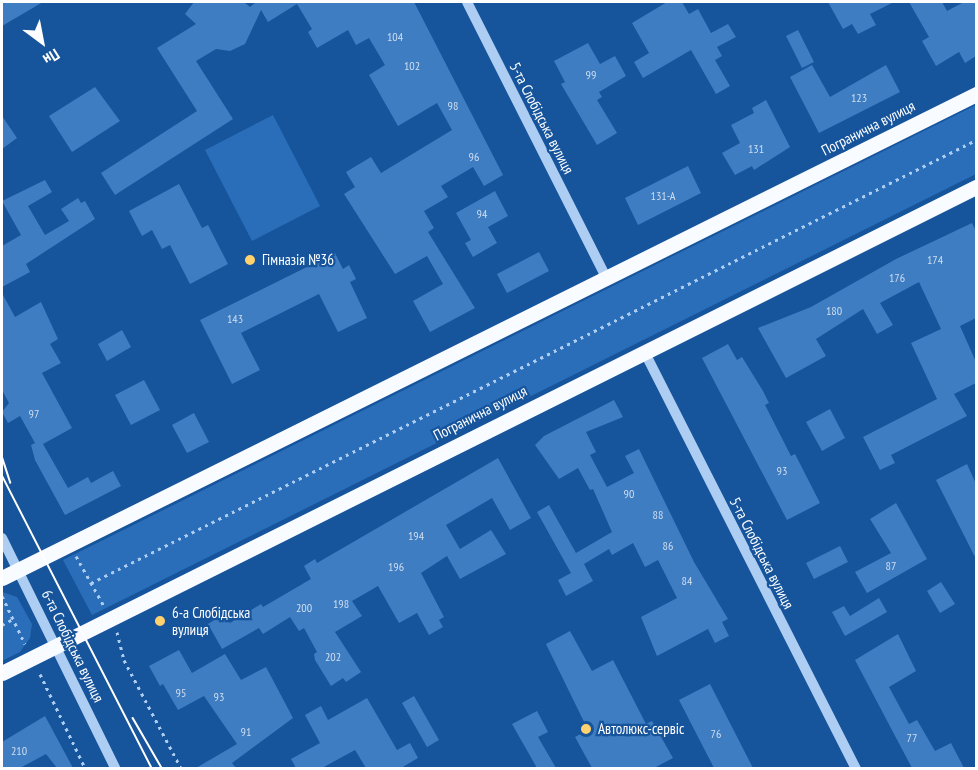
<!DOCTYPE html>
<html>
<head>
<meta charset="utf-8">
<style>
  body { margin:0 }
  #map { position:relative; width:978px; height:770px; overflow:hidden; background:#16549c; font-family:"PT Sans Narrow",sans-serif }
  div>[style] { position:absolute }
  .green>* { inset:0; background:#2a6eba }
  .building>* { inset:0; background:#3f7dc2 }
  .path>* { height:3px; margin-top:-1.5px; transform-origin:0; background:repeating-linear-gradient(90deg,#adcef2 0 3px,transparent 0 7.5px) }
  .minor>* { height:10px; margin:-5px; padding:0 5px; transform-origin:5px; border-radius:5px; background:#adcef2 }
  .major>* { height:15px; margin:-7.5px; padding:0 7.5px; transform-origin:7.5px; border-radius:7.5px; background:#f8fbff }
  .tram>* { height:1.5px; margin:-0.75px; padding:0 0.75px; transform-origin:0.75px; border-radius:0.75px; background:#fff }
  .dots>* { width:16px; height:16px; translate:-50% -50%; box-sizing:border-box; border:3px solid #16549c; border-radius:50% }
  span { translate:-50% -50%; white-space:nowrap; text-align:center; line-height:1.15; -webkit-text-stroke:4.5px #16549c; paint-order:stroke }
  .number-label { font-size:12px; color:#cfdef0 }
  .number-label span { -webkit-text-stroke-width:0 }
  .street-label { font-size:15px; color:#fff }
  .poi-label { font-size:15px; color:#fff }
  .left { translate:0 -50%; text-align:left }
  .frame { position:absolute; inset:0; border:3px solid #fff; pointer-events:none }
  .north { position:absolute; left:12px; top:12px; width:60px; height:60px; -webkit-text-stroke:4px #16549c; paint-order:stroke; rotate:148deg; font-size:16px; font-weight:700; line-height:24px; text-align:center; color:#fff }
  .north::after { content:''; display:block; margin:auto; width:21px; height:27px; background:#fff; clip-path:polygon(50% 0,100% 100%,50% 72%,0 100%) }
</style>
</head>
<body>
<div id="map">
  <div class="green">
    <i style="clip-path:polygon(976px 105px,976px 174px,92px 615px,63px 560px)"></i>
    <i style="clip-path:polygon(273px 115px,320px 206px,252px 241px,205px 150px)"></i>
    <i style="clip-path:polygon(2px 592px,17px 597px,32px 624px,30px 638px,20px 652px,2px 661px)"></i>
  </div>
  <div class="building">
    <i style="clip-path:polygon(2px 2px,43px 2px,2px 26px)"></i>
    <i style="clip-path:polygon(194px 2px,244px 2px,250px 7px,256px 2px,414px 2px,503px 175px,484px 186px,473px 167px,441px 186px,448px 197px,424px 211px,434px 228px,428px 232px,475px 308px,430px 332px,413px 301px,443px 284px,427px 256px,395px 274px,344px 194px,355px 187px,346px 172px,371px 157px,381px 173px,452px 130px,437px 103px,398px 126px,369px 75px,385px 65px,369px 38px,356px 45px,348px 30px,317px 48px,308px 32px,312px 29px,297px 4px,268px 22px,261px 10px,245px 44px,230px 51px,216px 49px,196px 61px,233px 119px,115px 195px,101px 173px,197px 111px,157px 48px,196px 24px,185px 14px)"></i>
    <i style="clip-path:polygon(667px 2px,682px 2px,689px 14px,698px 9px,711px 33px,728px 24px,736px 37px,717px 47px,722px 56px,715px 60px,730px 86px,716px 94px,691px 50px,643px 78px,634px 62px,649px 53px,632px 23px)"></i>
    <i style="clip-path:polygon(828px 2px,894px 2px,870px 14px,876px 25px,858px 34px,852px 24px,843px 29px)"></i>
    <i style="clip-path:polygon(909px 2px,942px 2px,947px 11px,964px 2px,976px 2px,976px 56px,965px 63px,959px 52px,936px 66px,922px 41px,929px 37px)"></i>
    <i style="clip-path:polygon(798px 30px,814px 62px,802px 68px,786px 36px)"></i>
    <i style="clip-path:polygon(588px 43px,600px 64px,615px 56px,626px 76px,599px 92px,602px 97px,597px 100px,617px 133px,597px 145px,561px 84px,565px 82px,554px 61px)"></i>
    <i style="clip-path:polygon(812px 65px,830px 97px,886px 65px,900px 92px,819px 133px,790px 77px)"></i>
    <i style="clip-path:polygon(95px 87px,120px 121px,72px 152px,49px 116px)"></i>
    <i style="clip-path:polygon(766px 100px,790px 147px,754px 170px,752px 166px,735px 175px,722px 153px,740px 143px,731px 125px,754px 113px,752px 108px)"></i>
    <i style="clip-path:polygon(2px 116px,17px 138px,2px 149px)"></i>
    <i style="clip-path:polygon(688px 166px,701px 193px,638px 225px,625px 198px)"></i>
    <i style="clip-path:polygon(45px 180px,52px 192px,28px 206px,45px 235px,69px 221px,61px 209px,78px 198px,81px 203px,85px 201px,95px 219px,26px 264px,30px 272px,2px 287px,2px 246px,21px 235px,2px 201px)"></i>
    <i style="clip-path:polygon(179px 184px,202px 228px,208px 225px,228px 264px,190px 284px,170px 245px,162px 249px,152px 230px,142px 236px,129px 211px)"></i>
    <i style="clip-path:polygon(495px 191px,508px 216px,488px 227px,497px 243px,473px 257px,465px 243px,471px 240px,456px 213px)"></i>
    <i style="clip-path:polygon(972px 223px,976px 231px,976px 318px,960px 326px,976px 362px,976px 383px,954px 394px,967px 416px,891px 455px,895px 463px,880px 470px,863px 437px,937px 399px,911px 343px,941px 329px,919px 282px,880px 303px,893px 325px,877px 334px,863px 309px,816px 339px,826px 356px,786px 378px,758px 328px,811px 307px,896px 259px)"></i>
    <i style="clip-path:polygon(539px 252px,549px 271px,507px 293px,497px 274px)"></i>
    <i style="clip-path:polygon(335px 253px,343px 269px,349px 265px,356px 279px,350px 282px,367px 318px,338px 332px,319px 294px,241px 333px,260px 370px,232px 384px,200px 320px)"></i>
    <i style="clip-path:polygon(2px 293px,15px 317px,41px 302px,58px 339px,50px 344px,61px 363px,42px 373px,72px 428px,43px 444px,68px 488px,88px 477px,91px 483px,113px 471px,121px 486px,65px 515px,35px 460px,31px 445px,35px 443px,20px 416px,8px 423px,2px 412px,9px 403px,2px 390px)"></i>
    <i style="clip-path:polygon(122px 330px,131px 347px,107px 361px,98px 344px)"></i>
    <i style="clip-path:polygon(728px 344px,737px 360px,742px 357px,763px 391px,769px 403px,765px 405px,791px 456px,795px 454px,820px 503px,787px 520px,702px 358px)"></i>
    <i style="clip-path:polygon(144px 380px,160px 410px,131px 425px,115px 395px)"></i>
    <i style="clip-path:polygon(614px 400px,623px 417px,586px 432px,596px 452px,590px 455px,607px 487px,634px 473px,625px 456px,639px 449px,694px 562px,728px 619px,722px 622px,729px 636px,715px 643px,708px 629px,657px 656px,641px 617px,677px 598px,658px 560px,645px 567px,633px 543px,612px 555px,609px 549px,584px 564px,593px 581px,566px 596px,558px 580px,571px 573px,537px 512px,549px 505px,576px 553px,612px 532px,593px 489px,590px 490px,578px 468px,559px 479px,535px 445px,544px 436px)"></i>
    <i style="clip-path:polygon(830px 409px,845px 438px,822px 451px,806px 422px)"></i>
    <i style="clip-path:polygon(194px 413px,209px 442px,187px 453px,172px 425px)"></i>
    <i style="clip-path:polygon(498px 458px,531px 518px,510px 530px,492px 498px,446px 525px,460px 549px,491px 530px,506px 554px,460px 579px,447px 556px,421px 573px,444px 617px,439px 620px,443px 627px,429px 635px,417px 613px,399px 623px,378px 586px,352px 601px,362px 616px,335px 632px,361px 672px,346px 682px,343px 678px,331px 686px,315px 660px,314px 654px,317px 652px,304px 628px,299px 631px,290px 617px,263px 634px,259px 628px,222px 649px,208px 624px,224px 614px,230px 623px,261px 604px,263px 607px,311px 579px,304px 566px,315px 559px,317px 563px)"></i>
    <i style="clip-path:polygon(967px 464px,976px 484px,976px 559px,936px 480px)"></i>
    <i style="clip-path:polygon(896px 503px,927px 559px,867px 593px,855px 572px,891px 553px,870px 519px)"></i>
    <i style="clip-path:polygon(840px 546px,848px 562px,814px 579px,806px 563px)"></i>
    <i style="clip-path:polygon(941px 582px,955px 604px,940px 613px,927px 591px)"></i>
    <i style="clip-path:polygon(879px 598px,887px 612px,845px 636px,832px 612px,844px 606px,850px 616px)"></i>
    <i style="clip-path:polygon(570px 631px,592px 671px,613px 660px,646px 724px,652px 721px,673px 758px,654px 768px,592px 768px,575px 737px,588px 730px,546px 644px)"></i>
    <i style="clip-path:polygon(898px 634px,916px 671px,889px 687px,909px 724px,917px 720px,935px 751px,951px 743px,964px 768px,912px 768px,855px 660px)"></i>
    <i style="clip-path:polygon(179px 650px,192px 673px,225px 654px,241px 680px,266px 667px,293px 718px,232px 763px,236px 768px,196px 768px,237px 744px,204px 696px,178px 710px,163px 684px,160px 686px,149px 666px)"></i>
    <i style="clip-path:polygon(710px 684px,753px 768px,714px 768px,679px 700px)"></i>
    <i style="clip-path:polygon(414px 696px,439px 740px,427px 747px,402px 703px)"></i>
    <i style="clip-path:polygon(367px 698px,397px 750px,410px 743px,418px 758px,401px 768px,366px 768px,355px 750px,322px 768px,296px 768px,291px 759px,320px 743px,305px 715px,321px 706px,328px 720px)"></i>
    <i style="clip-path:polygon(537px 711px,548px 732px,538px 737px,556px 768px,537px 768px,512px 724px)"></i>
    <i style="clip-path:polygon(45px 716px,73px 768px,57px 768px,46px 754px,20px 768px,2px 768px,2px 742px)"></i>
  </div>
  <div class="path">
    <i style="left:76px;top:556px;width:57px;rotate:60.8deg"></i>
    <i style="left:91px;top:583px;width:990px;rotate:-26.59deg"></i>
    <i style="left:2px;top:596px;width:53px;rotate:64.4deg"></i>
    <i style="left:2px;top:625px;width:13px;rotate:-29deg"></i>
    <i style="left:117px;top:632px;width:29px;rotate:76deg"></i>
    <i style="left:124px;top:660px;width:122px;rotate:62.2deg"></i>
    <i style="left:40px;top:674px;width:104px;rotate:64.4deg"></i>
  </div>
  <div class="minor">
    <i style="left:467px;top:2px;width:310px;rotate:63.2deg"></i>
    <i style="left:644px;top:351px;width:468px;rotate:63.1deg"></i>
    <i style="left:2px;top:538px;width:256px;rotate:63.8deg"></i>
  </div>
  <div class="major">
    <i style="left:2px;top:578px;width:1088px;rotate:-26.42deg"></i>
    <i style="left:2px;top:673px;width:1089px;rotate:-26.52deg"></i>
  </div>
  <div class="tram">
    <i style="left:2px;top:456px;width:28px;rotate:72deg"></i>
    <i style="left:2px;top:475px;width:329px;rotate:62.9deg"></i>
    <i style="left:133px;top:718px;width:58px;rotate:59.9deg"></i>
  </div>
  <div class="dots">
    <i style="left:250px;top:260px;background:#ffd26e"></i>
    <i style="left:160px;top:621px;background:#ffd26e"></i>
    <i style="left:586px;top:729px;background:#ffd26e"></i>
  </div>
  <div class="number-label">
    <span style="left:395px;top:37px">104</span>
    <span style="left:412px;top:66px">102</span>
    <span style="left:591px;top:75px">99</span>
    <span style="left:859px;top:98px">123</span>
    <span style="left:453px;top:106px">98</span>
    <span style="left:756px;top:149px">131</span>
    <span style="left:474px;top:157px">96</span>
    <span style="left:663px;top:196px">131-А</span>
    <span style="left:482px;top:214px">94</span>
    <span style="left:935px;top:260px">174</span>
    <span style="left:897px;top:278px">176</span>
    <span style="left:834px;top:311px">180</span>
    <span style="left:235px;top:319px">143</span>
    <span style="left:34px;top:414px">97</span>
    <span style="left:782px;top:471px">93</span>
    <span style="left:629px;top:494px">90</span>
    <span style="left:658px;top:515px">88</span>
    <span style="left:416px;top:536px">194</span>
    <span style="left:668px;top:546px">86</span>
    <span style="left:891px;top:566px">87</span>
    <span style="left:396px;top:567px">196</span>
    <span style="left:687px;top:581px">84</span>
    <span style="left:341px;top:604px">198</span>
    <span style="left:304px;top:608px">200</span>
    <span style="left:333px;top:657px">202</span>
    <span style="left:181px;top:693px">95</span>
    <span style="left:219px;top:697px">93</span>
    <span style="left:246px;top:732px">91</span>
    <span style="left:716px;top:734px">76</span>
    <span style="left:912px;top:738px">77</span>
    <span style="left:19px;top:751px">210</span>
  </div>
  <div class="street-label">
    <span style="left:542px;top:118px;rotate:63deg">5-та Слобідська вулиця</span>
    <span style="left:868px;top:128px;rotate:-27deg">Погранична вулиця</span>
    <span style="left:480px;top:413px;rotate:-27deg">Погранична вулиця</span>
    <span style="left:762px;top:553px;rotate:63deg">5-та Слобідська вулиця</span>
    <span style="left:73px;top:646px;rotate:64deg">6-та Слобідська вулиця</span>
  </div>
  <div class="poi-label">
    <span class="left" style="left:262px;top:260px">Гімназія №36</span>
    <span class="left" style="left:172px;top:621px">6-а Слобідська<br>вулиця</span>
    <span class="left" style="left:598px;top:729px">Автолюкс-сервіс</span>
  </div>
  <div class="frame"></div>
  <div class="north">Пн</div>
</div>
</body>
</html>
